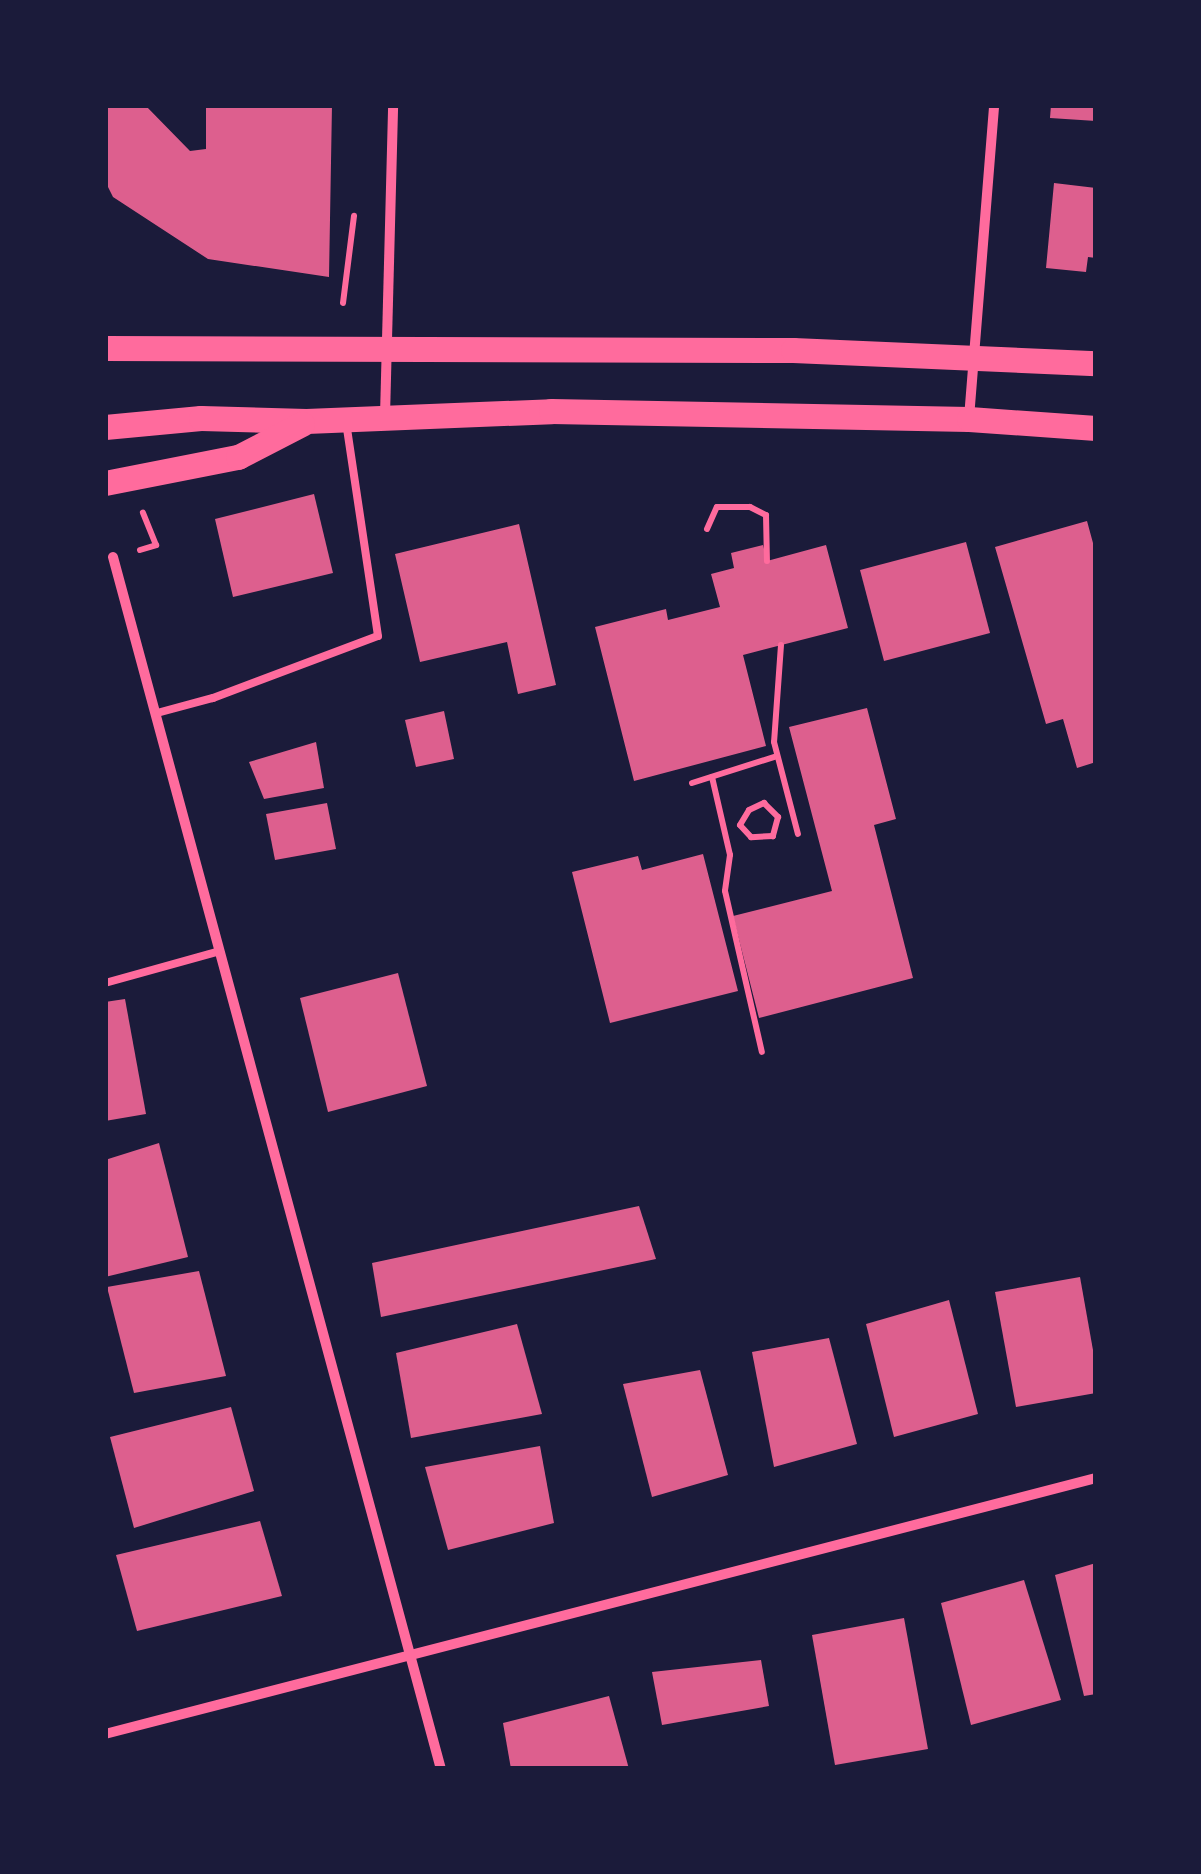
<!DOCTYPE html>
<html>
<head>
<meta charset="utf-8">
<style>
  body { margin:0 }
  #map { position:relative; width:1201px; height:1874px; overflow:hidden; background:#1b1b3a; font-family:Poppins,sans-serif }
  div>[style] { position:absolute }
  .building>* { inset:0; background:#dd5f8e }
  .path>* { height:6px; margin:-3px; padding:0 3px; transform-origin:3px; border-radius:3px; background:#ff6b9d }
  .service>* { height:8px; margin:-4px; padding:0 4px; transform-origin:4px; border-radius:4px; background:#ff6b9d }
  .minor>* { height:10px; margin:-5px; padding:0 5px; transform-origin:5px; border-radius:5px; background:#ff6b9d }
  .primary>* { height:25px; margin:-12.5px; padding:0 12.5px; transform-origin:12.5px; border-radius:12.5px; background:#ff6b9d }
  span { translate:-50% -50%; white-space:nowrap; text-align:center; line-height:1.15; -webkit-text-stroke:8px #1b1b3a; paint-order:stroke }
  .frame { position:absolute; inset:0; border:108px solid #1b1b3a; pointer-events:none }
</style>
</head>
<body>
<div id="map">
  <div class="building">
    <i style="clip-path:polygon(105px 105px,145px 105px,190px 151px,206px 149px,206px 105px,332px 105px,329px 277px,208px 259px,113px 197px,105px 181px)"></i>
    <i style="clip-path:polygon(1051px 105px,1096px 105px,1096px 121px,1050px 118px)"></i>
    <i style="clip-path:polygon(1054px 183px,1096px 188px,1096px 258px,1088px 257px,1086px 272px,1046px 268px)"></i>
    <i style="clip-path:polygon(314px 494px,333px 573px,233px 597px,215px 519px)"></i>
    <i style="clip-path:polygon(1087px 521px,1096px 554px,1096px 762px,1077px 768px,1063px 719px,1046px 724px,995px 547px)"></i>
    <i style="clip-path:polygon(519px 524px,556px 685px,518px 694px,507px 642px,420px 662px,395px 554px)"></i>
    <i style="clip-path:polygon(966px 542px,990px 633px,884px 661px,860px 570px)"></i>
    <i style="clip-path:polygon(763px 545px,767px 561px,826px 545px,848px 628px,743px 655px,766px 746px,634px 781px,595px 627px,666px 609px,668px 620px,720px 607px,711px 574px,734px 568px,731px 553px)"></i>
    <i style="clip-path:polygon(867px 708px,896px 819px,874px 825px,913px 978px,759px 1018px,733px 916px,832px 891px,789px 727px)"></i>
    <i style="clip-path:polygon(444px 711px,454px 759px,416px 767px,405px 720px)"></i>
    <i style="clip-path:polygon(316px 742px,324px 788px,264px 799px,249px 762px)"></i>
    <i style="clip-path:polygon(327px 803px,336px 849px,275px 860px,266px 814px)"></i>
    <i style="clip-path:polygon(703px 854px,738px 991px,610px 1023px,572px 872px,638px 856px,642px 870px)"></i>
    <i style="clip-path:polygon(398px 973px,427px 1086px,328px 1112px,300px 998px)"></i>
    <i style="clip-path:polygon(125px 999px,146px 1114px,105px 1121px,105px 1002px)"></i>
    <i style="clip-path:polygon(159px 1143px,188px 1257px,105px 1277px,105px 1160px)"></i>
    <i style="clip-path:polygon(639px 1206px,656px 1259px,381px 1317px,372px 1263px)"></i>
    <i style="clip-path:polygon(199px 1271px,226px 1376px,134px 1393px,107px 1287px)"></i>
    <i style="clip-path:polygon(1080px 1277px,1096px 1367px,1096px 1393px,1016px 1407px,995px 1292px)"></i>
    <i style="clip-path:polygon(949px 1300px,978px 1414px,894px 1437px,866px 1324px)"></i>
    <i style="clip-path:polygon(517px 1324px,542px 1414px,411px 1438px,396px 1353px)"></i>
    <i style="clip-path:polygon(829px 1338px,857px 1444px,774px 1467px,752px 1352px)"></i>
    <i style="clip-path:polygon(700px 1370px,728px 1475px,652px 1497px,623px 1384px)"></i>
    <i style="clip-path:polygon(231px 1407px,254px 1491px,134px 1528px,110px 1437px)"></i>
    <i style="clip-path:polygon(540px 1446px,554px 1523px,448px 1550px,425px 1467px)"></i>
    <i style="clip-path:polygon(260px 1521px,282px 1596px,137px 1631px,116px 1555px)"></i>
    <i style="clip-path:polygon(1096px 1563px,1096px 1694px,1084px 1696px,1055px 1575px)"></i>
    <i style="clip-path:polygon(1024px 1580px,1061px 1700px,971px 1725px,941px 1603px)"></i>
    <i style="clip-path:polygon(904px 1618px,928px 1749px,835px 1765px,812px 1635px)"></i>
    <i style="clip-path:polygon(761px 1660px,769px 1706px,662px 1725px,652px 1672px)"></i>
    <i style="clip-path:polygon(609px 1696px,629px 1769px,511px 1769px,503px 1723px)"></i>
  </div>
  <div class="path">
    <i style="left:343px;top:303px;width:88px;rotate:-82.8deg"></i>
    <i style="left:707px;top:529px;width:24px;rotate:-66deg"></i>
    <i style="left:717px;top:507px;width:33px"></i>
    <i style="left:750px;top:507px;width:18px;rotate:27deg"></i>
    <i style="left:766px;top:515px;width:46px;rotate:88.8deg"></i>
    <i style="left:140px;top:550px;width:17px;rotate:-17deg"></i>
    <i style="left:156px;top:545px;width:35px;rotate:-112deg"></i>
    <i style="left:781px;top:645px;width:97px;rotate:94.1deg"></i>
    <i style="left:774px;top:742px;width:95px;rotate:75.4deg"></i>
    <i style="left:712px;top:777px;width:80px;rotate:77deg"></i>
    <i style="left:730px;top:855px;width:36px;rotate:98deg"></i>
    <i style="left:725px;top:891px;width:165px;rotate:77.1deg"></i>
    <i style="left:692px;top:783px;width:89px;rotate:-17.6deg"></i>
    <i style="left:764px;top:803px;width:20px;rotate:45deg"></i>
    <i style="left:778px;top:817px;width:20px;rotate:105deg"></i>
    <i style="left:773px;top:836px;width:22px;rotate:177deg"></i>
    <i style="left:751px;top:837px;width:16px;rotate:-133deg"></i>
    <i style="left:740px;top:825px;width:17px;rotate:-59deg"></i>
    <i style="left:749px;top:810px;width:17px;rotate:-25deg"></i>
  </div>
  <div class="service">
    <i style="left:157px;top:713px;width:58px;rotate:-15deg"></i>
    <i style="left:213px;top:698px;width:176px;rotate:-20.6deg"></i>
    <i style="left:378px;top:636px;width:215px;rotate:-98.5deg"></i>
    <i style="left:105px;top:983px;width:119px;rotate:-15.5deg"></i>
  </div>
  <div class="minor">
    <i style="left:385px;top:416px;width:311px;rotate:-88.5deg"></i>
    <i style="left:969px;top:418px;width:314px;rotate:-85.4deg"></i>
    <i style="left:113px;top:557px;width:1256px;rotate:74.86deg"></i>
    <i style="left:105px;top:1734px;width:1024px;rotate:-14.48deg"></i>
  </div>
  <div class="primary">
    <i style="left:105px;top:348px;width:688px;rotate:0.17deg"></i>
    <i style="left:793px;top:350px;width:303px;rotate:2.5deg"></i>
    <i style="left:105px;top:427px;width:96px;rotate:-5.4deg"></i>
    <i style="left:201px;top:418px;width:105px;rotate:1.6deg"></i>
    <i style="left:306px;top:421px;width:245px;rotate:-2.3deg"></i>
    <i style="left:551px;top:411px;width:418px;rotate:1.1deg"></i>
    <i style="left:969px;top:419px;width:127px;rotate:4.1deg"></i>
    <i style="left:105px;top:483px;width:136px;rotate:-11.1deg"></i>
    <i style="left:238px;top:457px;width:72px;rotate:-27.3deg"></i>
  </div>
  <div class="frame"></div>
</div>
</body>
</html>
